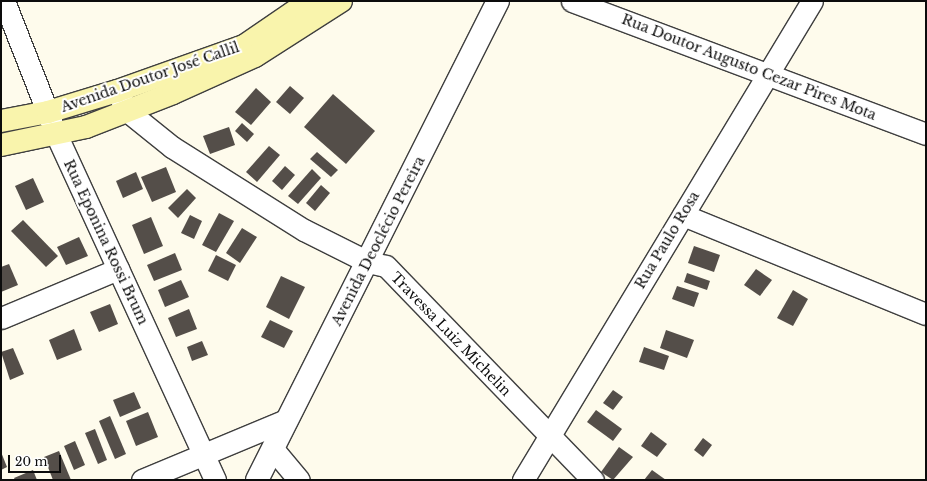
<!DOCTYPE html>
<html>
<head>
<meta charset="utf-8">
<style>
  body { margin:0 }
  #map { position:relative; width:927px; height:481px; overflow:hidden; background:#fefbec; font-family:"Libre Baskerville",serif }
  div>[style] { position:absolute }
  .building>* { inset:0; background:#544e49 }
  .roads { filter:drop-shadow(1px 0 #3f3f3f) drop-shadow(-1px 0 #3f3f3f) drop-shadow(0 1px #3f3f3f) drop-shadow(0 -1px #3f3f3f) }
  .minor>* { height:21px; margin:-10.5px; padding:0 10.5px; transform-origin:10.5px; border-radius:10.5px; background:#fff }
  .tertiary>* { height:22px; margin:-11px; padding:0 11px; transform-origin:11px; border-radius:11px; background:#fff }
  .secondary>* { height:22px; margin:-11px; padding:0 11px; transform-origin:11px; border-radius:11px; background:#f9f4ac }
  span { translate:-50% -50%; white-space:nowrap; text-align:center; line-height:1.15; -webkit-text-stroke:4px #fff; paint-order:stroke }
  .street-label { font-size:14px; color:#0c0c0c }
  .frame { position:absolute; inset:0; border:2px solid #0c0c0c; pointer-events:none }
  .scale { position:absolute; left:8px; top:455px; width:53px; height:18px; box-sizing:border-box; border:2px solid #0c0c0c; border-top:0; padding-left:5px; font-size:12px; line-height:14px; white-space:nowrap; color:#0c0c0c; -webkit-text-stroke:3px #fff; paint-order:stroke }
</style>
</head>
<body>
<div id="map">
  <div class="building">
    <i style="clip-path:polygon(290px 86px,304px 98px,290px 114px,276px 102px)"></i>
    <i style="clip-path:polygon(256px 88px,271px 102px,251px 125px,235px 112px)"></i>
    <i style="clip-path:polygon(333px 94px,375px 131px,346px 164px,304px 127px)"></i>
    <i style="clip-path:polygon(242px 123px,254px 134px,247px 142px,235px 131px)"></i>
    <i style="clip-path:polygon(229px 127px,235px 145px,210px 154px,203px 136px)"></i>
    <i style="clip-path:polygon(269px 146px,280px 155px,257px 182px,246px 172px)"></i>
    <i style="clip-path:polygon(317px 152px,338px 170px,331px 177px,310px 159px)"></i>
    <i style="clip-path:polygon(285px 166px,295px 175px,282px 190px,272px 181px)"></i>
    <i style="clip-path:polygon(166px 167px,176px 192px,152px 202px,141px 177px)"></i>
    <i style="clip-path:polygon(312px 169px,321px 178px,298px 204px,288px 196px)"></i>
    <i style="clip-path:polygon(136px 172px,143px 189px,123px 198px,116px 181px)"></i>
    <i style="clip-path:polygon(33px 178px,44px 202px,26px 210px,15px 186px)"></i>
    <i style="clip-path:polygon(321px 185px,330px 193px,315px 211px,306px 203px)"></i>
    <i style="clip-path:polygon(187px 189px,196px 198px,178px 218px,168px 208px)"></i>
    <i style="clip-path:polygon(219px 213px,234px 221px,216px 252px,202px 245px)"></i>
    <i style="clip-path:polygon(190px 215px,202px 221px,194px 239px,181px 233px)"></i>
    <i style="clip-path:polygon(151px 217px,163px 246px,144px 254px,132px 225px)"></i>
    <i style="clip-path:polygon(23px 220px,58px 256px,46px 267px,11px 231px)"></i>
    <i style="clip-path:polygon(242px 228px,257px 237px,240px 263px,226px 253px)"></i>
    <i style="clip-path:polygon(79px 237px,88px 256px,66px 265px,57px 247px)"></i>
    <i style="clip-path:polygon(694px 246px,720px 255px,714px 272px,688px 263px)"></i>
    <i style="clip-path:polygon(175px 253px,182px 270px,154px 281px,147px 265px)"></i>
    <i style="clip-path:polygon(216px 255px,236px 265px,228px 281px,208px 271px)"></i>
    <i style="clip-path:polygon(9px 264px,18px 285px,1px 292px,1px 267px)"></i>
    <i style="clip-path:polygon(756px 269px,772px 280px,760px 296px,744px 285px)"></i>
    <i style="clip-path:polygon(687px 273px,710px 281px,707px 290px,684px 282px)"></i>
    <i style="clip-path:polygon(281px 276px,305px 287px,289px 319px,266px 307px)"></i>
    <i style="clip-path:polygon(181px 280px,189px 297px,165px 307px,158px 290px)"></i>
    <i style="clip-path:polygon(677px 286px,699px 293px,694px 307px,672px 299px)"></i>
    <i style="clip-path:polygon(793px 290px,808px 299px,793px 326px,777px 318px)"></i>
    <i style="clip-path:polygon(110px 304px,118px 324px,99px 332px,90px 312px)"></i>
    <i style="clip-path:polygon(189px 309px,197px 329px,176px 337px,168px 318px)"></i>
    <i style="clip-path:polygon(270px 320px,293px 331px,284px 348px,261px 337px)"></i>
    <i style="clip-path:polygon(74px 329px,82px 350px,57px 360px,49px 340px)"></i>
    <i style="clip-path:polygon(666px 330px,694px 340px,687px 358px,660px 348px)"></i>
    <i style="clip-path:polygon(202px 341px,208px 355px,192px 361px,187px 347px)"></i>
    <i style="clip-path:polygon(644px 347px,669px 356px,664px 370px,639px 362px)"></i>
    <i style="clip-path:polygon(13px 348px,24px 374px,10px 380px,1px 352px)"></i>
    <i style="clip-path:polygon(613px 390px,623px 397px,613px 410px,603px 403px)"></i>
    <i style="clip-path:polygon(134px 392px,141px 408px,120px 417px,113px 400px)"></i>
    <i style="clip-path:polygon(596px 410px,622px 429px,613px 441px,587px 422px)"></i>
    <i style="clip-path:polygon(148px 412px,158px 437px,136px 446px,126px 421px)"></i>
    <i style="clip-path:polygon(110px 416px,126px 454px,115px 459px,99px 421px)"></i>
    <i style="clip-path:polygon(95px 429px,107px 460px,98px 464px,85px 433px)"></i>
    <i style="clip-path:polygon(651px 432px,667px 444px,657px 457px,641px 446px)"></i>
    <i style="clip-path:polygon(703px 438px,712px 445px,703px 457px,694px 450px)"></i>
    <i style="clip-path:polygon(75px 441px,85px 465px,74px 470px,64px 446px)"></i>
    <i style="clip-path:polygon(619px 447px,633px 457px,613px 480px,601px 472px)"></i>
    <i style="clip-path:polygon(59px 451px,71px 480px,53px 480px,44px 457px)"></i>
    <i style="clip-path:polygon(1px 452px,7px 467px,1px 470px)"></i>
    <i style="clip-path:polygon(33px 470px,37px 480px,15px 480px,14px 478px)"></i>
    <i style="clip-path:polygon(652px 470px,666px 480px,644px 480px)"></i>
  </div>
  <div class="roads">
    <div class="minor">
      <i style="left:4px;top:1px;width:143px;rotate:68.6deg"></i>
      <i style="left:56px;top:134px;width:381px;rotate:65.3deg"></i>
      <i style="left:572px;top:1px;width:378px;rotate:20.6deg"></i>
      <i style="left:120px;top:97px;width:14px;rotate:65deg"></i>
      <i style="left:126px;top:110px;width:59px;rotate:38.8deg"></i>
      <i style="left:172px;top:147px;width:156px;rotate:32.2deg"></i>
      <i style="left:304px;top:230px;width:72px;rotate:26.6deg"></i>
      <i style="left:368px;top:262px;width:18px;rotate:13deg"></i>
      <i style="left:386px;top:266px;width:298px;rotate:46deg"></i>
      <i style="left:683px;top:215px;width:262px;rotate:22.2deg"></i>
      <i style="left:1px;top:318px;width:127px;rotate:-22.7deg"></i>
      <i style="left:273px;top:449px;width:40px;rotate:50deg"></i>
      <i style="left:142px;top:480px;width:156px;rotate:-22.6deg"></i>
      <i style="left:523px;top:480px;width:559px;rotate:-58.9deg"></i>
    </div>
    <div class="tertiary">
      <i style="left:257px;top:480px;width:536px;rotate:-63.29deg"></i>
    </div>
    <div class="secondary">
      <i style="left:1px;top:121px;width:48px;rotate:-10.8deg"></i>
      <i style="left:48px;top:112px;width:72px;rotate:-16.9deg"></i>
      <i style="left:117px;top:91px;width:135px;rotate:-19.5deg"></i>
      <i style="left:244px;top:46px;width:80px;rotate:-34.3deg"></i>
      <i style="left:1px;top:145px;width:87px;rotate:-12deg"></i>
      <i style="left:86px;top:127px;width:93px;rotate:-21.3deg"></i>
      <i style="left:173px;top:93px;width:90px;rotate:-24.3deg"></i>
      <i style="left:255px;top:56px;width:102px;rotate:-32.6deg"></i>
    </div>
  </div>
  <div class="street-label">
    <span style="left:749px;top:67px;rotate:21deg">Rua Doutor Augusto Cezar Pires Mota</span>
    <span style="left:150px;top:77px;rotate:-19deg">Avenida Doutor José Callil</span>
    <span style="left:667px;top:240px;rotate:-59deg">Rua Paulo Rosa</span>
    <span style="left:378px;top:241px;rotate:-63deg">Avenida Deoclécio Pereira</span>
    <span style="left:106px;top:242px;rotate:65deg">Rua Eponina Rossi Brum</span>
    <span style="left:451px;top:334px;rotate:46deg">Travessa Luiz Michelin</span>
  </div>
  <div class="frame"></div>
  <div class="scale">20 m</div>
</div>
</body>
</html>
